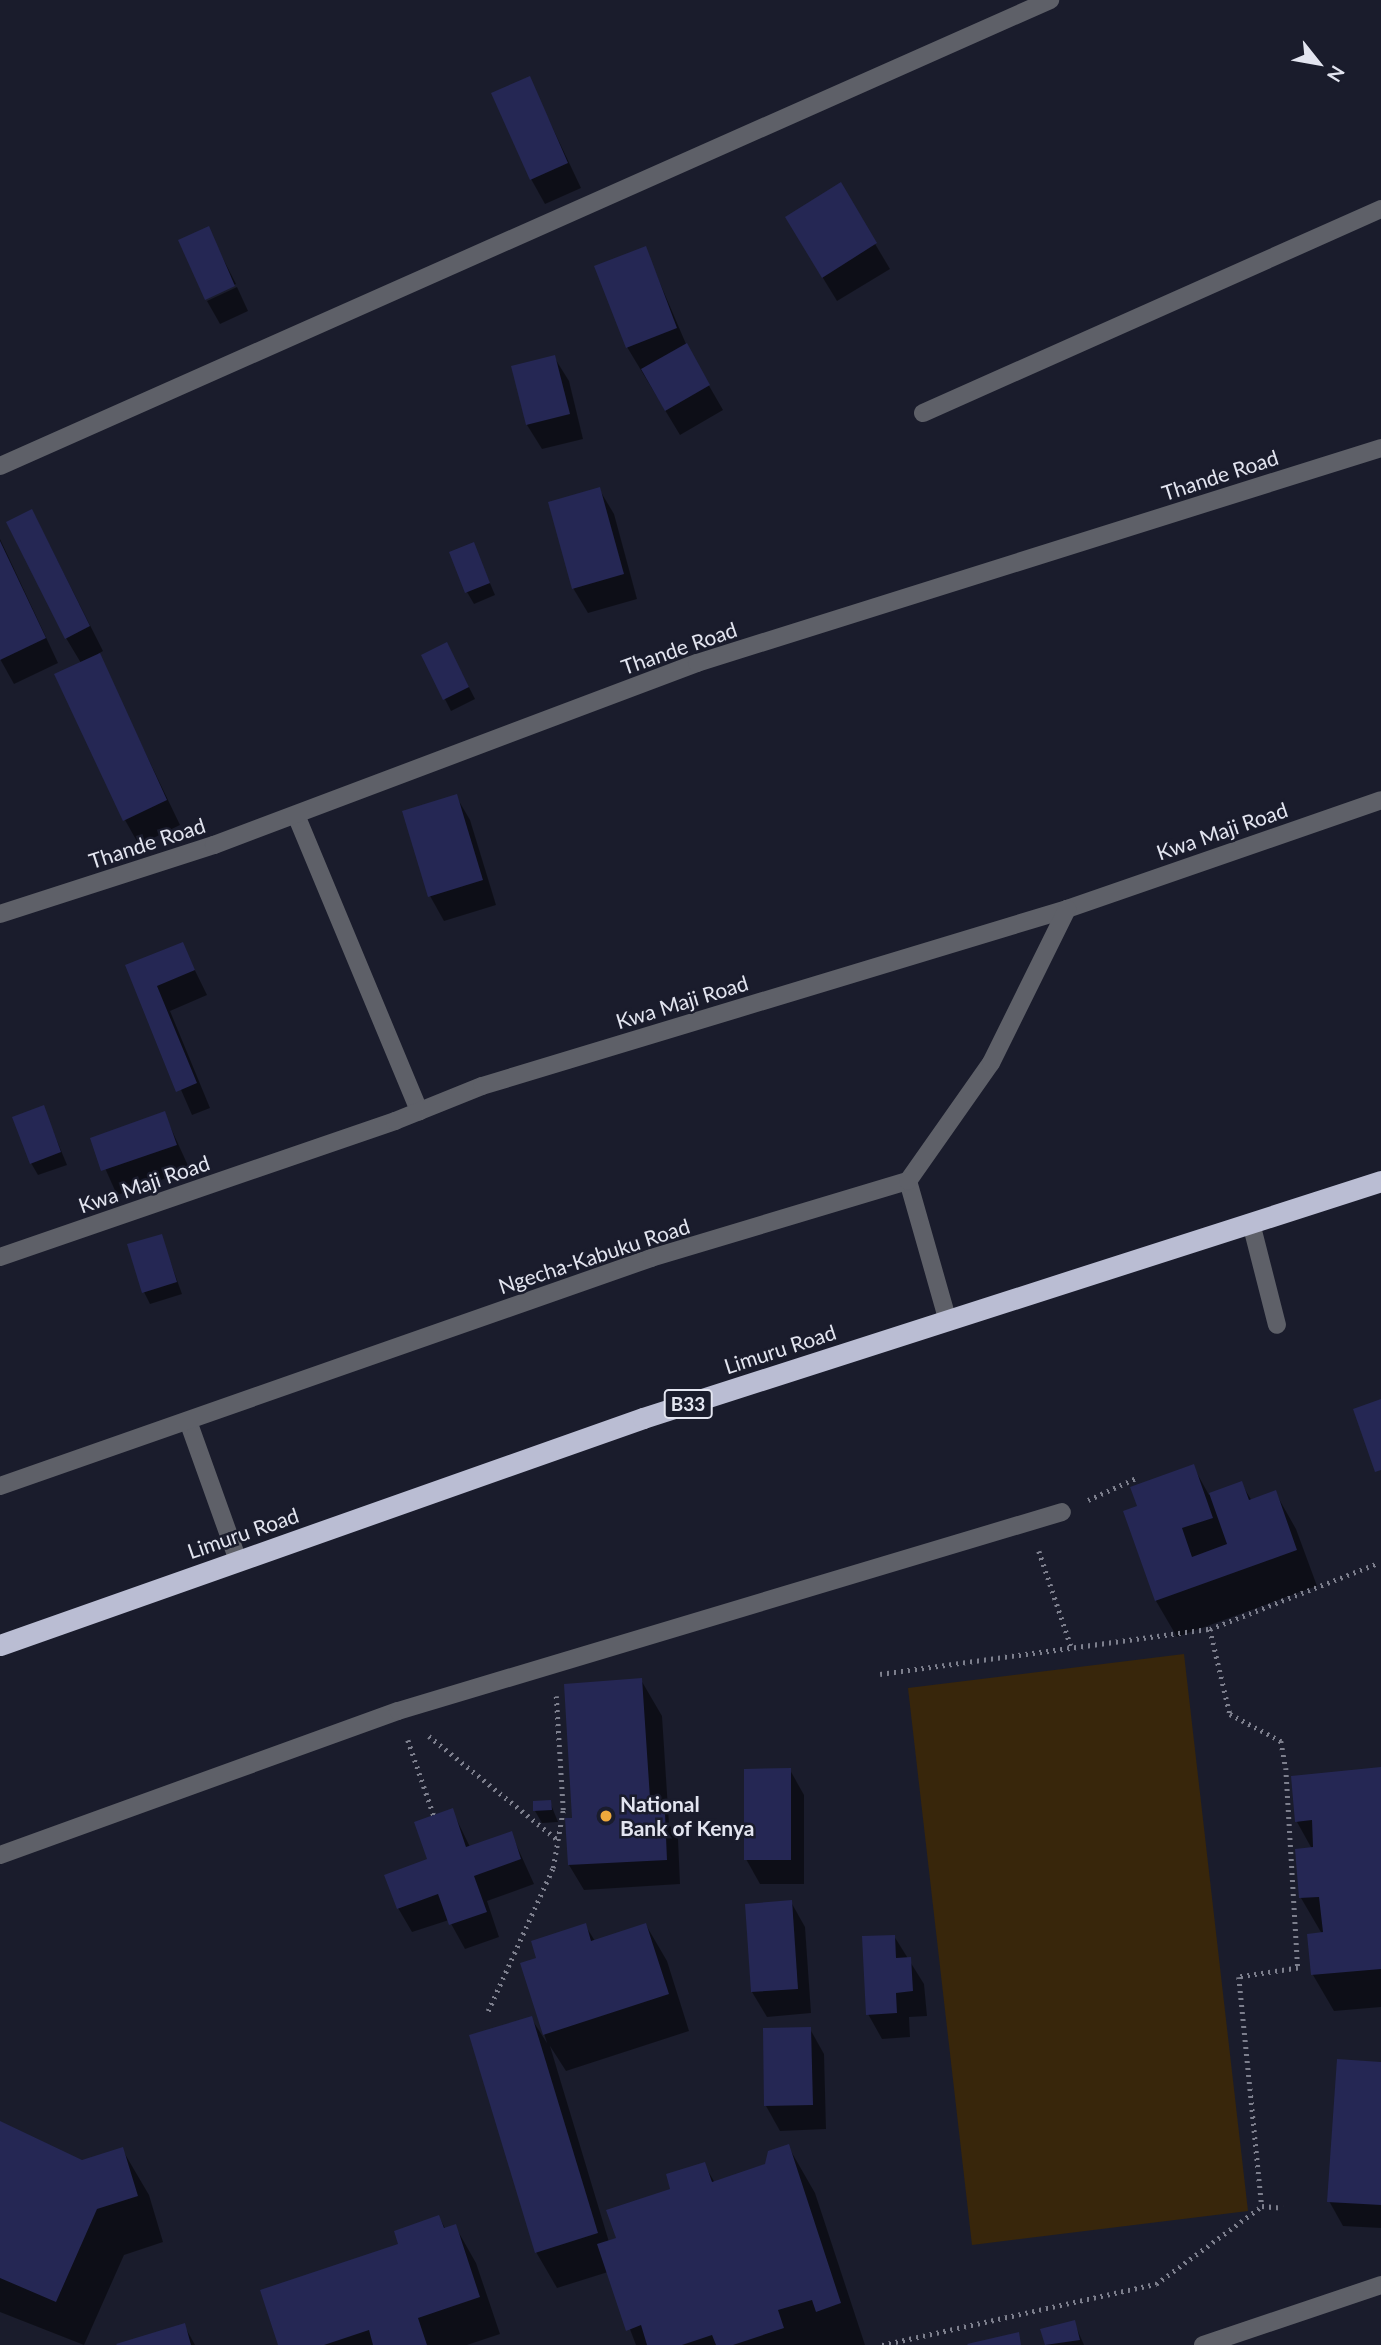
<!DOCTYPE html>
<html>
<head>
<meta charset="utf-8">
<style>
  body { margin:0 }
  #map { position:relative; width:1381px; height:2345px; overflow:hidden; background:#1a1c2c; font-family:Lato,sans-serif }
  div>[style] { position:absolute }
  .green>* { inset:0; background:#38260b }
  .shadow>* { inset:0; background:#0007 }
  .building>* { inset:0; background:#252754 }
  .path>* { height:4.5px; margin-top:-2.25px; transform-origin:0; background:repeating-linear-gradient(90deg,#7d7f8d 0 2px,transparent 0 7px) }
  .lane>* { height:18px; margin:-9px; padding:0 9px; transform-origin:9px; border-radius:9px; background:#5e6068 }
  .street>* { height:18px; margin:-9px; padding:0 9px; transform-origin:9px; border-radius:9px; background:#5e6068 }
  .highway>* { height:21px; margin:-10.5px; padding:0 10.5px; transform-origin:10.5px; border-radius:10.5px; background:#babdd3 }
  .dots>* { width:19px; height:19px; translate:-50% -50%; box-sizing:border-box; border:4px solid #1a1c2c; border-radius:50% }
  span { translate:-50% -50%; white-space:nowrap; text-align:center; line-height:1.15; -webkit-text-stroke:5px #1a1c2c; paint-order:stroke }
  .shield-label span { padding:2px 5px; background:#1a1c2c; border:2px solid; border-radius:5px; -webkit-text-stroke-width:0 }
  .shield-label { font-size:19px; color:#e3e5f0; font-weight:700 }
  .street-label { font-size:21px; color:#e3e5f0 }
  .poi-label { font-size:21px; color:#e3e5f0; font-weight:700 }
  .left { translate:0 -50%; text-align:left }
  .north { position:absolute; left:1283px; top:28px; width:70px; height:70px; -webkit-text-stroke:5px #1a1c2c; paint-order:stroke; rotate:121deg; font-size:19px; font-weight:700; line-height:28px; text-align:center; color:#e3e5f0 }
  .north::after { content:''; display:block; margin:auto; width:24px; height:32px; background:#e3e5f0; clip-path:polygon(50% 0,100% 100%,50% 72%,0 100%) }
</style>
</head>
<body>
<div id="map">
  <div class="green">
    <i style="clip-path:polygon(1184px 1654px,1248px 2211px,972px 2245px,908px 1688px)"></i>
  </div>
  <div class="shadow">
    <i style="clip-path:polygon(529px 78px,581px 188px,545px 204px,531px 179px)"></i>
    <i style="clip-path:polygon(840px 185px,890px 269px,837px 301px,801px 242px)"></i>
    <i style="clip-path:polygon(208px 229px,236px 284px,206px 298px)"></i>
    <i style="clip-path:polygon(645px 248px,689px 351px,723px 410px,680px 435px,627px 347px)"></i>
    <i style="clip-path:polygon(237px 287px,248px 311px,220px 324px,207px 301px)"></i>
    <i style="clip-path:polygon(554px 357px,569px 381px,583px 439px,542px 449px,527px 425px)"></i>
    <i style="clip-path:polygon(599px 489px,614px 514px,637px 599px,588px 613px,573px 588px)"></i>
    <i style="clip-path:polygon(45px 536px,103px 651px,98px 654px,180px 825px,139px 845px,125px 820px,81px 663px,66px 638px)"></i>
    <i style="clip-path:polygon(0 539px,58px 663px,14px 684px,0 659px)"></i>
    <i style="clip-path:polygon(473px 544px,495px 595px,474px 604px,467px 592px)"></i>
    <i style="clip-path:polygon(423px 656px,453px 656px,475px 699px,451px 711px)"></i>
    <i style="clip-path:polygon(456px 796px,470px 820px,496px 905px,444px 921px,430px 896px)"></i>
    <i style="clip-path:polygon(182px 944px,207px 995px,170px 1011px,210px 1108px,192px 1115px,127px 966px)"></i>
    <i style="clip-path:polygon(43px 1107px,67px 1165px,38px 1175px,31px 1163px)"></i>
    <i style="clip-path:polygon(164px 1113px,190px 1170px,117px 1195px,92px 1139px)"></i>
    <i style="clip-path:polygon(161px 1236px,182px 1294px,150px 1304px,144px 1292px)"></i>
    <i style="clip-path:polygon(1193px 1466px,1209px 1495px,1241px 1483px,1252px 1501px,1275px 1492px,1296px 1529px,1317px 1586px,1177px 1637px,1156px 1601px,1139px 1507px)"></i>
    <i style="clip-path:polygon(641px 1680px,662px 1716px,669px 1824px,678px 1839px,680px 1884px,584px 1890px,569px 1865px,574px 1820px)"></i>
    <i style="clip-path:polygon(1381px 1769px,1381px 2007px,1334px 2011px,1313px 1975px,1309px 1935px,1322px 1934px,1301px 1898px,1312px 1849px,1297px 1822px)"></i>
    <i style="clip-path:polygon(790px 1770px,804px 1795px,804px 1884px,760px 1884px,746px 1859px)"></i>
    <i style="clip-path:polygon(550px 1802px,558px 1822px,542px 1823px,535px 1811px)"></i>
    <i style="clip-path:polygon(452px 1810px,470px 1847px,511px 1833px,534px 1884px,487px 1901px,499px 1937px,465px 1949px,449px 1920px,412px 1932px,398px 1908px,429px 1860px)"></i>
    <i style="clip-path:polygon(791px 1902px,805px 1927px,811px 2013px,767px 2017px,752px 1992px)"></i>
    <i style="clip-path:polygon(585px 1925px,595px 1941px,646px 1925px,667px 1961px,689px 2031px,566px 2071px,550px 2046px,609px 2242px,618px 2239px,704px 2164px,715px 2183px,767px 2165px,788px 2146px,815px 2193px,865px 2345px,636px 2345px,608px 2272px,557px 2288px,536px 2252px,531px 2018px,547px 2043px,522px 1964px,538px 1959px)"></i>
    <i style="clip-path:polygon(894px 1936px,924px 1984px,927px 2016px,909px 2017px,910px 2037px,882px 2039px,868px 2014px)"></i>
    <i style="clip-path:polygon(810px 2029px,824px 2054px,826px 2129px,780px 2131px,766px 2106px)"></i>
    <i style="clip-path:polygon(1381px 2063px,1381px 2228px,1343px 2226px,1329px 2201px)"></i>
    <i style="clip-path:polygon(0 2123px,81px 2162px,122px 2149px,149px 2195px,163px 2242px,124px 2255px,84px 2345px,0 2312px)"></i>
    <i style="clip-path:polygon(439px 2217px,446px 2230px,455px 2226px,476px 2263px,500px 2334px,467px 2345px,280px 2345px)"></i>
    <i style="clip-path:polygon(1074px 2322px,1084px 2345px,1046px 2345px,1042px 2330px)"></i>
    <i style="clip-path:polygon(184px 2325px,195px 2345px,120px 2345px)"></i>
  </div>
  <div class="building">
    <i style="clip-path:polygon(530px 76px,568px 163px,530px 180px,491px 93px)"></i>
    <i style="clip-path:polygon(841px 182px,877px 243px,822px 278px,785px 217px)"></i>
    <i style="clip-path:polygon(209px 226px,235px 286px,205px 300px,178px 240px)"></i>
    <i style="clip-path:polygon(646px 246px,677px 328px,626px 348px,594px 266px)"></i>
    <i style="clip-path:polygon(687px 343px,710px 385px,665px 411px,641px 369px)"></i>
    <i style="clip-path:polygon(555px 355px,570px 414px,526px 425px,511px 366px)"></i>
    <i style="clip-path:polygon(600px 487px,624px 574px,572px 589px,548px 502px)"></i>
    <i style="clip-path:polygon(32px 509px,90px 626px,65px 639px,6px 522px)"></i>
    <i style="clip-path:polygon(0 541px,46px 638px,0 660px)"></i>
    <i style="clip-path:polygon(474px 542px,490px 583px,465px 593px,449px 552px)"></i>
    <i style="clip-path:polygon(447px 642px,469px 687px,443px 700px,421px 655px)"></i>
    <i style="clip-path:polygon(100px 653px,167px 800px,123px 821px,54px 674px)"></i>
    <i style="clip-path:polygon(457px 794px,483px 880px,428px 897px,402px 811px)"></i>
    <i style="clip-path:polygon(183px 942px,195px 970px,157px 986px,197px 1083px,176px 1092px,125px 965px)"></i>
    <i style="clip-path:polygon(44px 1105px,61px 1152px,30px 1164px,12px 1117px)"></i>
    <i style="clip-path:polygon(165px 1111px,177px 1145px,101px 1171px,90px 1138px)"></i>
    <i style="clip-path:polygon(162px 1234px,177px 1282px,142px 1293px,127px 1244px)"></i>
    <i style="clip-path:polygon(1381px 1399px,1381px 1470px,1375px 1472px,1353px 1409px)"></i>
    <i style="clip-path:polygon(1194px 1464px,1213px 1518px,1182px 1528px,1192px 1557px,1227px 1544px,1209px 1493px,1242px 1481px,1249px 1500px,1276px 1490px,1297px 1550px,1155px 1601px,1123px 1511px,1137px 1506px,1130px 1487px)"></i>
    <i style="clip-path:polygon(642px 1678px,651px 1813px,665px 1813px,667px 1860px,568px 1865px,565px 1818px,572px 1818px,564px 1684px)"></i>
    <i style="clip-path:polygon(1381px 1767px,1381px 1969px,1311px 1975px,1307px 1934px,1323px 1932px,1319px 1897px,1299px 1898px,1295px 1849px,1313px 1847px,1312px 1820px,1295px 1822px,1291px 1776px)"></i>
    <i style="clip-path:polygon(791px 1768px,791px 1860px,744px 1860px,744px 1769px)"></i>
    <i style="clip-path:polygon(551px 1800px,552px 1810px,533px 1811px,533px 1801px)"></i>
    <i style="clip-path:polygon(453px 1808px,466px 1847px,512px 1831px,521px 1859px,474px 1876px,487px 1912px,449px 1925px,438px 1894px,397px 1909px,384px 1875px,427px 1859px,414px 1822px)"></i>
    <i style="clip-path:polygon(792px 1900px,798px 1989px,751px 1992px,745px 1904px)"></i>
    <i style="clip-path:polygon(586px 1923px,591px 1941px,646px 1923px,669px 1994px,543px 2035px,520px 1963px,536px 1958px,531px 1941px)"></i>
    <i style="clip-path:polygon(895px 1935px,896px 1958px,911px 1957px,913px 1991px,896px 1993px,897px 2013px,866px 2015px,862px 1936px)"></i>
    <i style="clip-path:polygon(532px 2016px,598px 2233px,535px 2253px,469px 2035px)"></i>
    <i style="clip-path:polygon(811px 2027px,813px 2105px,764px 2106px,763px 2028px)"></i>
    <i style="clip-path:polygon(1337px 2059px,1381px 2062px,1381px 2205px,1327px 2202px)"></i>
    <i style="clip-path:polygon(0 2121px,82px 2160px,123px 2147px,138px 2196px,97px 2209px,56px 2302px,0 2278px)"></i>
    <i style="clip-path:polygon(789px 2144px,841px 2303px,816px 2312px,812px 2300px,778px 2310px,784px 2328px,733px 2345px,716px 2345px,712px 2335px,682px 2345px,647px 2345px,641px 2325px,626px 2331px,597px 2244px,616px 2238px,606px 2210px,670px 2189px,666px 2174px,705px 2162px,712px 2182px,765px 2164px,768px 2151px)"></i>
    <i style="clip-path:polygon(439px 2215px,444px 2228px,456px 2224px,480px 2297px,418px 2318px,427px 2345px,373px 2345px,369px 2330px,324px 2345px,278px 2345px,260px 2290px,398px 2244px,394px 2231px)"></i>
    <i style="clip-path:polygon(1075px 2320px,1080px 2340px,1045px 2345px,1040px 2329px)"></i>
    <i style="clip-path:polygon(185px 2323px,191px 2345px,117px 2345px,116px 2344px)"></i>
    <i style="clip-path:polygon(1019px 2332px,1021px 2345px,968px 2345px,967px 2344px)"></i>
  </div>
  <div class="path">
    <i style="left:1088px;top:1500px;width:53px;rotate:-24.6deg"></i>
    <i style="left:1039px;top:1551px;width:100px;rotate:71.4deg"></i>
    <i style="left:1210px;top:1629px;width:87px;rotate:76.8deg"></i>
    <i style="left:1230px;top:1714px;width:58px;rotate:27.9deg"></i>
    <i style="left:1281px;top:1741px;width:27px;rotate:80deg"></i>
    <i style="left:1286px;top:1768px;width:200px;rotate:86.6deg"></i>
    <i style="left:1298px;top:1968px;width:60px;rotate:171.3deg"></i>
    <i style="left:1239px;top:1977px;width:230px;rotate:84.3deg"></i>
    <i style="left:880px;top:1674px;width:333px;rotate:-7.8deg"></i>
    <i style="left:1210px;top:1629px;width:178px;rotate:-21.4deg"></i>
    <i style="left:429px;top:1736px;width:166px;rotate:38.9deg"></i>
    <i style="left:408px;top:1740px;width:80px;rotate:71.1deg"></i>
    <i style="left:488px;top:2011px;width:157px;rotate:-65.6deg"></i>
    <i style="left:553px;top:1868px;width:59px;rotate:-80.2deg"></i>
    <i style="left:563px;top:1810px;width:114px;rotate:-93.5deg"></i>
    <i style="left:882px;top:2345px;width:281px;rotate:-12.6deg"></i>
    <i style="left:1156px;top:2284px;width:132px;rotate:-36.3deg"></i>
    <i style="left:1262px;top:2206px;width:21px;rotate:5deg"></i>
  </div>
  <div class="lane">
    <i style="left:1251px;top:1223px;width:105px;rotate:75.7deg"></i>
  </div>
  <div class="street">
    <i style="left:923px;top:413px;width:501px;rotate:-24.01deg"></i>
    <i style="left:0;top:466px;width:1149px;rotate:-23.93deg"></i>
    <i style="left:296px;top:815px;width:321px;rotate:67.4deg"></i>
    <i style="left:0;top:914px;width:225px;rotate:-17.9deg"></i>
    <i style="left:214px;top:845px;width:516px;rotate:-20.65deg"></i>
    <i style="left:697px;top:663px;width:717px;rotate:-17.45deg"></i>
    <i style="left:908px;top:1181px;width:146px;rotate:74.1deg"></i>
    <i style="left:0;top:1257px;width:418px;rotate:-19deg"></i>
    <i style="left:395px;top:1121px;width:94px;rotate:-21.9deg"></i>
    <i style="left:482px;top:1086px;width:611px;rotate:-16.83deg"></i>
    <i style="left:1067px;top:909px;width:332px;rotate:-19.1deg"></i>
    <i style="left:188px;top:1421px;width:149px;rotate:70.3deg"></i>
    <i style="left:0;top:1486px;width:690px;rotate:-19.3deg"></i>
    <i style="left:651px;top:1258px;width:268px;rotate:-16.7deg"></i>
    <i style="left:908px;top:1181px;width:144px;rotate:-54.9deg"></i>
    <i style="left:991px;top:1063px;width:172px;rotate:-63.7deg"></i>
    <i style="left:0;top:1855px;width:423px;rotate:-19.9deg"></i>
    <i style="left:398px;top:1711px;width:693px;rotate:-16.68deg"></i>
    <i style="left:1203px;top:2345px;width:188px;rotate:-18.6deg"></i>
  </div>
  <div class="highway">
    <i style="left:0;top:1645px;width:682px;rotate:-19.44deg"></i>
    <i style="left:643px;top:1418px;width:775px;rotate:-17.8deg"></i>
  </div>
  <div class="dots">
    <i style="left:606px;top:1816px;background:#eea83c"></i>
  </div>
  <div class="shield-label">
    <span style="left:688px;top:1404px">B33</span>
  </div>
  <div class="street-label">
    <span style="left:1220px;top:475px;rotate:-18deg">Thande Road</span>
    <span style="left:679px;top:648px;rotate:-19deg">Thande Road</span>
    <span style="left:1222px;top:831px;rotate:-19deg">Kwa Maji Road</span>
    <span style="left:147px;top:843px;rotate:-18deg">Thande Road</span>
    <span style="left:682px;top:1002px;rotate:-17deg">Kwa Maji Road</span>
    <span style="left:144px;top:1184px;rotate:-19deg">Kwa Maji Road</span>
    <span style="left:594px;top:1256px;rotate:-18deg">Ngecha-Kabuku Road</span>
    <span style="left:780px;top:1349px;rotate:-18deg">Limuru Road</span>
    <span style="left:243px;top:1533px;rotate:-19deg">Limuru Road</span>
  </div>
  <div class="poi-label">
    <span class="left" style="left:620px;top:1816px">National<br>Bank of Kenya</span>
  </div>
  <div class="north">N</div>
</div>
</body>
</html>
